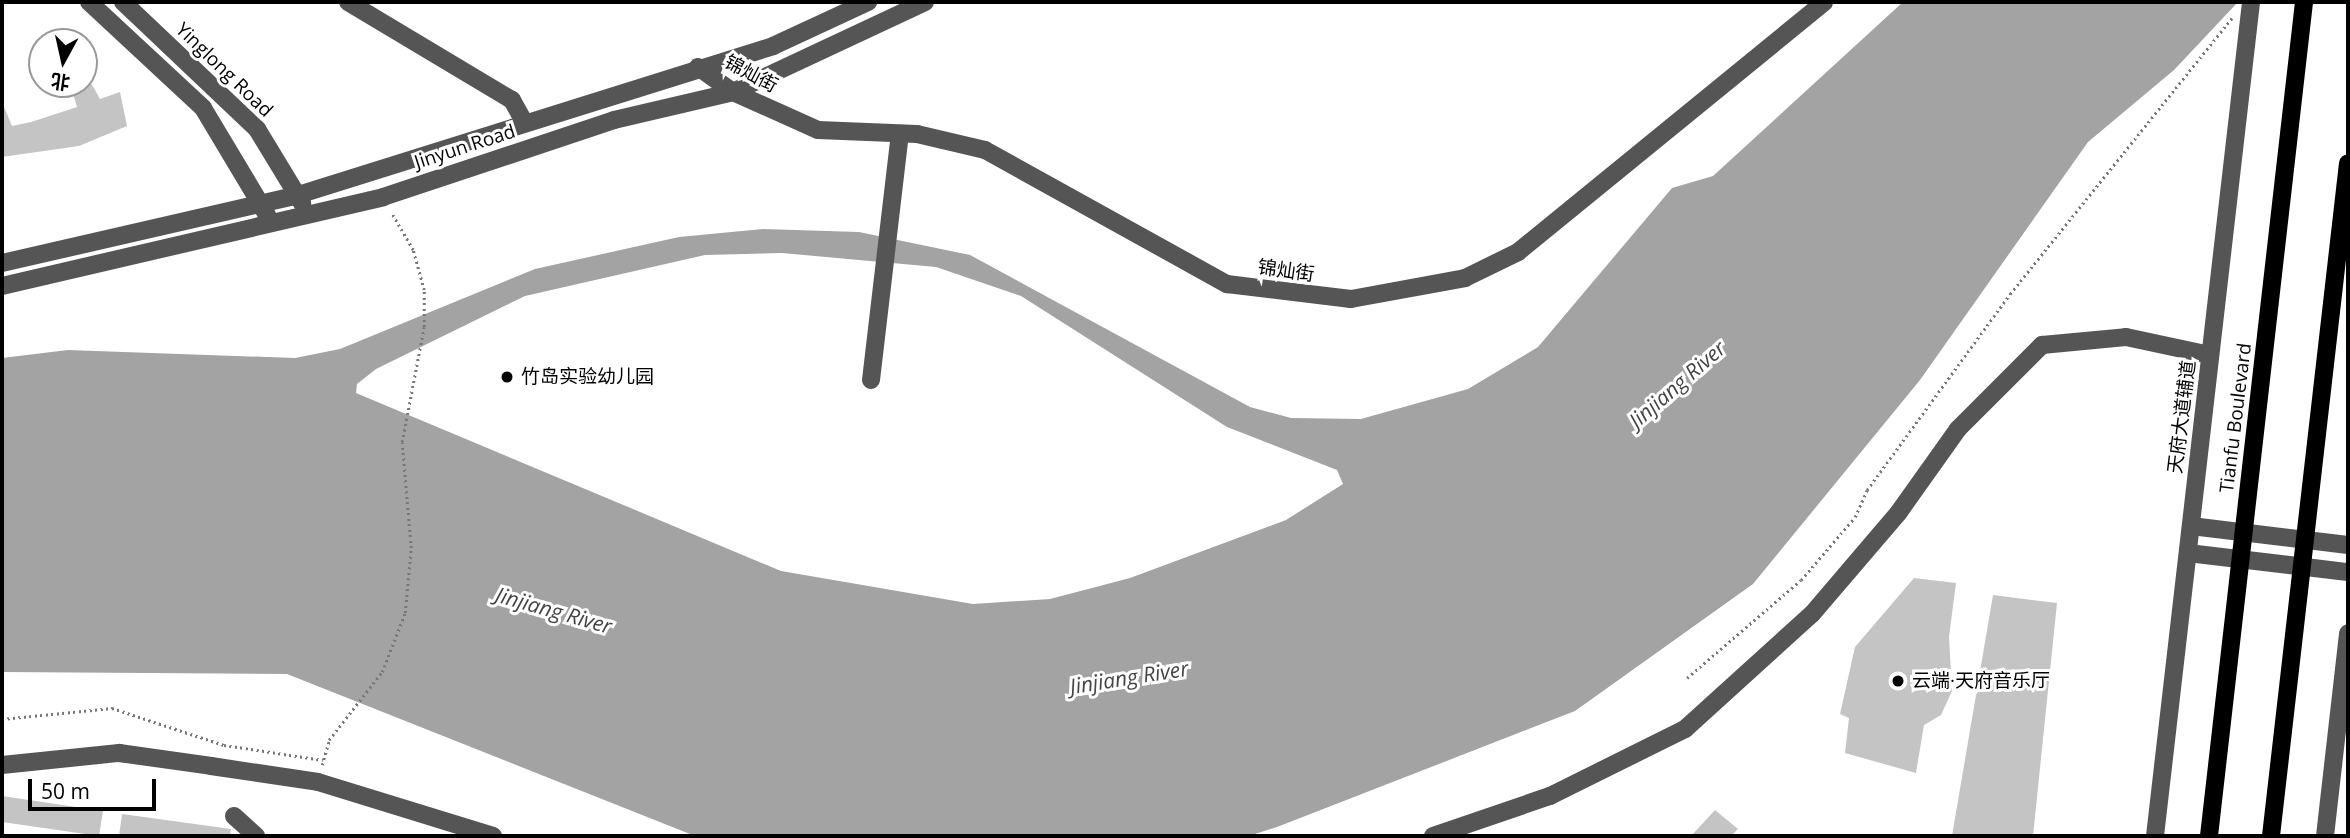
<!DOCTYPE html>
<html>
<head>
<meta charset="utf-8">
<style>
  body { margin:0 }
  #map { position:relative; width:2350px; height:838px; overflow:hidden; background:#fff; font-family:"Open Sans","Noto Sans SC",sans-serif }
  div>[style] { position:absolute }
  .water>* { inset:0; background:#a3a3a3 }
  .building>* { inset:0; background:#c4c4c4 }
  .path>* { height:2.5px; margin-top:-1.25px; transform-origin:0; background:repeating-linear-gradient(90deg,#777 0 2px,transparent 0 5.5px) }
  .minor>* { height:18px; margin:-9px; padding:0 9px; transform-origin:9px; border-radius:9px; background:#555 }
  .major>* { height:18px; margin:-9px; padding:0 9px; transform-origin:9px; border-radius:9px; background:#000 }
  .dots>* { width:19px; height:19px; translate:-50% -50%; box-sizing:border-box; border:4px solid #fff; border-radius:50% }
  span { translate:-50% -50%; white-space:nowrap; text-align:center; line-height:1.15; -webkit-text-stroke:6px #fff; paint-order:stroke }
  .street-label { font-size:19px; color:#000 }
  .poi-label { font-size:19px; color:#000 }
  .left { translate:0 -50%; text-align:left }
  .water-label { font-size:21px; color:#444; font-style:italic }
  .frame { position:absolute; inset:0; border:4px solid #000; pointer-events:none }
  .north { position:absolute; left:28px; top:28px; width:70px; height:70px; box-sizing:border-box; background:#fff; border:2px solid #999; border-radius:50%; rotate:188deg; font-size:19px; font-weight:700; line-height:28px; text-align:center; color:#000 }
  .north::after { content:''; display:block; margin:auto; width:24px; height:32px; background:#000; clip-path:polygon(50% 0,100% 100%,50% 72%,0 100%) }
  .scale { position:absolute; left:28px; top:779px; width:128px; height:32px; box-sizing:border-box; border:4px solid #000; border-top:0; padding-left:9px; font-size:21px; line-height:24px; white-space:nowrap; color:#000; -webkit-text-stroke:5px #fff; paint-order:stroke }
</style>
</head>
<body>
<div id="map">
  <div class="water">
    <i style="clip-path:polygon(evenodd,1903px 2px,2238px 2px,2174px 70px,2088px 142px,1920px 380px,1753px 584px,1575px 711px,1277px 827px,1249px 836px,695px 836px,287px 674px,2px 672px,2px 358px,68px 350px,295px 358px,340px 349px,535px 269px,679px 237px,763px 229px,859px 232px,970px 255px,1250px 407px,1291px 418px,1361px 419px,1468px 389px,1538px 347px,1672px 188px,1713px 176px,1903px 2px,782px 253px,936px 267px,1021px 296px,1227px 427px,1337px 470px,1343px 484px,1286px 520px,1130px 578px,1050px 599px,973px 604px,781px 571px,356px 393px,357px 384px,376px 369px,525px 296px,705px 255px,782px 253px)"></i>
  </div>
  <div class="building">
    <i style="clip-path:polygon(91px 83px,100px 99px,120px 92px,127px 126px,79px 146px,2px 157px,2px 102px,12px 126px,31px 122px,77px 107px,72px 90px)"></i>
    <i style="clip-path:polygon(1914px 578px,1956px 583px,1949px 637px,1952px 691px,1941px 715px,1924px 725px,1916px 773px,1845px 753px,1849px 718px,1840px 714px,1855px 647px)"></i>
    <i style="clip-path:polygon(1993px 595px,2057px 603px,2033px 836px,1952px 836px)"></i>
    <i style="clip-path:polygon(2px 796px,103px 811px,99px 836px,2px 822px)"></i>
    <i style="clip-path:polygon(1715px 810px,1738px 829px,1731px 836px,1691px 836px)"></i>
    <i style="clip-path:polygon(122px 814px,231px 829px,230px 836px,119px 836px)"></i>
  </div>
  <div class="path">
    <i style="left:1687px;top:678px;width:150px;rotate:-40.7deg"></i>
    <i style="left:1801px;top:580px;width:83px;rotate:-49.4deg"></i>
    <i style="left:1855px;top:517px;width:30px;rotate:-66deg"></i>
    <i style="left:1867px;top:490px;width:243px;rotate:-53.9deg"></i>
    <i style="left:2010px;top:294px;width:354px;rotate:-51.2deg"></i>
    <i style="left:2px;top:719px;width:111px;rotate:-5.7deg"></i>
    <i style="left:112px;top:708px;width:118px;rotate:18.3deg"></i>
    <i style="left:224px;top:745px;width:100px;rotate:8.6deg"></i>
    <i style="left:322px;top:765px;width:26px;rotate:-74deg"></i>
    <i style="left:329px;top:740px;width:86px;rotate:-52.1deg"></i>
    <i style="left:382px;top:672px;width:63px;rotate:-68.7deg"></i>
    <i style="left:405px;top:613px;width:65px;rotate:-84.7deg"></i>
    <i style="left:411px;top:548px;width:106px;rotate:-94.9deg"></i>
    <i style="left:402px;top:442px;width:117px;rotate:-79.2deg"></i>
    <i style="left:424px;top:327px;width:37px;rotate:-90deg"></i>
    <i style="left:424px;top:290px;width:41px;rotate:-105.4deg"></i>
    <i style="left:413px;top:250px;width:42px;rotate:-120.3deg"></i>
  </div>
  <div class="minor">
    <i style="left:89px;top:2px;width:156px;rotate:42.9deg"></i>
    <i style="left:203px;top:108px;width:125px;rotate:59.1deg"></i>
    <i style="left:123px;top:2px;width:185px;rotate:43.5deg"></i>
    <i style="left:257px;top:129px;width:87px;rotate:58.7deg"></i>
    <i style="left:348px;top:2px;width:191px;rotate:30.9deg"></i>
    <i style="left:512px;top:100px;width:23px;rotate:61deg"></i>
    <i style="left:698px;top:67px;width:43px;rotate:35.5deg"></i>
    <i style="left:733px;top:92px;width:93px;rotate:24.1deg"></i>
    <i style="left:818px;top:130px;width:99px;rotate:2.3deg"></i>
    <i style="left:917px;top:134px;width:70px;rotate:13.2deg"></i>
    <i style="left:985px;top:150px;width:277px;rotate:29deg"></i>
    <i style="left:1227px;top:284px;width:125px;rotate:6.9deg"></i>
    <i style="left:1351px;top:299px;width:116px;rotate:-10.4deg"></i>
    <i style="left:1465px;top:278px;width:59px;rotate:-26.1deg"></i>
    <i style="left:1518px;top:252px;width:395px;rotate:-39.2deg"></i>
    <i style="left:2px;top:263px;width:304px;rotate:-12.9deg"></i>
    <i style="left:298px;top:195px;width:498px;rotate:-17.4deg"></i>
    <i style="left:773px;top:46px;width:105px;rotate:-24.9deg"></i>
    <i style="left:2px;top:286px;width:391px;rotate:-13.1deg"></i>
    <i style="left:383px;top:197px;width:243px;rotate:-18.4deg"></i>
    <i style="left:614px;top:120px;width:122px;rotate:-13.2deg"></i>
    <i style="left:733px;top:92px;width:212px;rotate:-25.1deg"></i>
    <i style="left:871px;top:380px;width:248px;rotate:-83.3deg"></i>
    <i style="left:2191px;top:526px;width:158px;rotate:6.9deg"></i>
    <i style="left:2188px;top:553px;width:161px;rotate:6.8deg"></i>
    <i style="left:2px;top:765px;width:118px;rotate:-5.9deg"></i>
    <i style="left:119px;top:753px;width:93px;rotate:8deg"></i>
    <i style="left:211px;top:766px;width:108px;rotate:8.5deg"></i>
    <i style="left:318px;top:782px;width:183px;rotate:17.1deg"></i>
    <i style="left:234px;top:816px;width:30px;rotate:42deg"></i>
    <i style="left:1433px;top:836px;width:124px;rotate:-18.9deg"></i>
    <i style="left:1550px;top:796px;width:151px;rotate:-26.4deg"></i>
    <i style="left:1685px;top:729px;width:171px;rotate:-42.2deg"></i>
    <i style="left:1812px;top:614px;width:134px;rotate:-49.5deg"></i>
    <i style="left:1899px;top:512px;width:102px;rotate:-54.6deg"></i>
    <i style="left:1958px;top:429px;width:119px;rotate:-45deg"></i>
    <i style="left:2042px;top:345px;width:84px;rotate:-5.4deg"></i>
    <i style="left:2126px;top:337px;width:86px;rotate:12.1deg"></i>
    <i style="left:2155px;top:836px;width:840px;rotate:-83.43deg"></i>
    <i style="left:2325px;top:836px;width:204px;rotate:-83.5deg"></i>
  </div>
  <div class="major">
    <i style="left:2209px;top:836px;width:839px;rotate:-83.5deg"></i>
    <i style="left:2271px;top:836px;width:677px;rotate:-83.47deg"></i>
  </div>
  <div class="dots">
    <i style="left:507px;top:377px;background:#000"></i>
    <i style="left:1898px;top:681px;background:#000"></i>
  </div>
  <div class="street-label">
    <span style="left:224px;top:70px;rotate:44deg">Yinglong Road</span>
    <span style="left:751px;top:74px;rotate:28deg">锦灿街</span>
    <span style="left:465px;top:147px;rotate:-18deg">Jinyun Road</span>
    <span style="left:1286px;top:271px;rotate:8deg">锦灿街</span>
    <span style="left:2182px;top:417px;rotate:-83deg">天府大道辅道</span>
    <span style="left:2236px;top:418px;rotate:-83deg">Tianfu Boulevard</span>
  </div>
  <div class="poi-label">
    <span class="left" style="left:521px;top:377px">竹岛实验幼儿园</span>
    <span class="left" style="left:1912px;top:681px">云端·天府音乐厅</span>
  </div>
  <div class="water-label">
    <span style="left:1677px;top:384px;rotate:-41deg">Jinjiang River</span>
    <span style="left:554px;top:610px;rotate:16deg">Jinjiang River</span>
    <span style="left:1129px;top:677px;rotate:-9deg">Jinjiang River</span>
  </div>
  <div class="frame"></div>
  <div class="north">北</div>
  <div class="scale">50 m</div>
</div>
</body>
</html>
